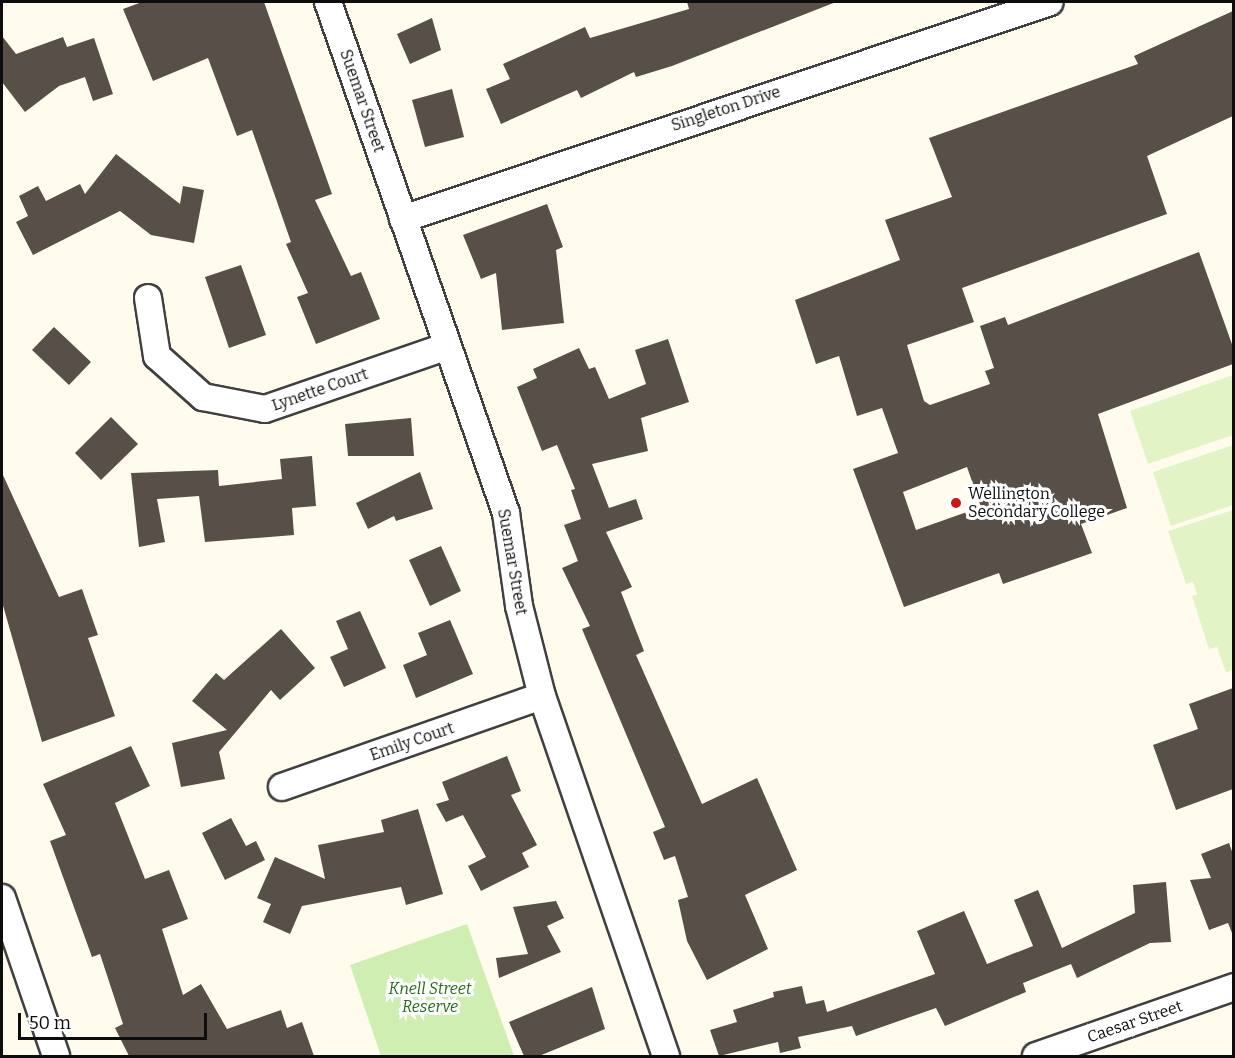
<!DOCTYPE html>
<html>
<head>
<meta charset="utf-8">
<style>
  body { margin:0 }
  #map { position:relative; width:1235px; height:1058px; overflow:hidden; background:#fffced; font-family:Bitter,serif }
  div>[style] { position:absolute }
  .green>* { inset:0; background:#cfeeb2 }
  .pitch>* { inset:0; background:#e2f4c5 }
  .building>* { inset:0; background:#574f48 }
  .roads { filter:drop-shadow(2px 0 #404040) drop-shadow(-2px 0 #404040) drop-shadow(0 2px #404040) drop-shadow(0 -2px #404040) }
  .street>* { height:26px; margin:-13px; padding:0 13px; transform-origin:13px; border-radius:13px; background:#fff }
  .dots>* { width:16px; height:16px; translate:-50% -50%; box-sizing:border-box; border:3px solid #fff; border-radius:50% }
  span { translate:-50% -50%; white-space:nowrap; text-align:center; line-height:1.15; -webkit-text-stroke:6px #fff; paint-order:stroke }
  .street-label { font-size:16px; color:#0d0d0d }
  .poi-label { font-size:16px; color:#0d0d0d }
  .left { translate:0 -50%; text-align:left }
  .park-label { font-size:16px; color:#246c17; font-style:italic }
  .frame { position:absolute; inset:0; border:3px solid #0d0d0d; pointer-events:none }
  .scale { position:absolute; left:18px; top:1013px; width:189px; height:27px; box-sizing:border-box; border:3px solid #0d0d0d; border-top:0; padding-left:8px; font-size:18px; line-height:21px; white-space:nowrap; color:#0d0d0d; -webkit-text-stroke:4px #fff; paint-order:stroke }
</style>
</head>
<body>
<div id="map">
  <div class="green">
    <i style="clip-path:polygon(467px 924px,514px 1056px,381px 1056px,350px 965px)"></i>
  </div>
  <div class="pitch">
    <i style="clip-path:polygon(1233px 375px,1233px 435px,1148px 464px,1130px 411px)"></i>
    <i style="clip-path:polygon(1233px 445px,1233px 505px,1171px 526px,1153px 472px)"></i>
    <i style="clip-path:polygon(1233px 510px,1233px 670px,1226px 673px,1217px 647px,1209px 649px,1192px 596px,1197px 594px,1193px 582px,1186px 584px,1168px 531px)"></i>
  </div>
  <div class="building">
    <i style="clip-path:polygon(142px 2px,264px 2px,332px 194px,315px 200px,351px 276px,361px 272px,380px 319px,316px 344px,297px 297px,308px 293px,286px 244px,291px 242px,252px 130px,237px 136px,208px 58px,153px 81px,123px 9px)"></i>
    <i style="clip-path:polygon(687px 2px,836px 2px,672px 66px,636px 77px,634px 72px,581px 98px,577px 90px,501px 124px,486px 89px,510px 79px,503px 64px,585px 27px,590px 38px,689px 9px)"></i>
    <i style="clip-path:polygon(evenodd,1233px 11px,1233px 116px,1147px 156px,1167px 214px,962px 288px,974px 322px,907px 345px,924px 401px,930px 405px,990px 384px,985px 371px,994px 368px,980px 326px,1005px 317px,1008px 325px,1199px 252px,1233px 347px,1233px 364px,1098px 414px,1127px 508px,1081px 524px,1092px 553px,1003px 584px,999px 573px,904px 607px,853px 469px,898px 453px,882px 408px,857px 416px,839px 356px,816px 364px,795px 300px,900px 260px,885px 220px,952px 197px,929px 138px,1138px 64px,1134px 56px,1233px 11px,967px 467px,981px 507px,916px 530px,903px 492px,967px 467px)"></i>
    <i style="clip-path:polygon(432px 18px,441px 50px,410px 64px,397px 34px)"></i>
    <i style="clip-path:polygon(2px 36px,16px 54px,63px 37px,67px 47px,94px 38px,113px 94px,93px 101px,85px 77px,59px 86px,25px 112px,2px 82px)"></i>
    <i style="clip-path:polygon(452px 89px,464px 137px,425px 147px,412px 100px)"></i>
    <i style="clip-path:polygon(116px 154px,180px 204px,183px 186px,204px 190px,194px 243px,151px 235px,120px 211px,33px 255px,16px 222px,28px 216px,19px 196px,38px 186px,46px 201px,80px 184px,85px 194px)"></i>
    <i style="clip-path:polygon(547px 204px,563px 247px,556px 250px,564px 323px,502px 330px,496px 273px,481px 279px,463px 235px)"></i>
    <i style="clip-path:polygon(241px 265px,266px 335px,229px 348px,205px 277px)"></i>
    <i style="clip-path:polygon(54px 327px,91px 362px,69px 385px,32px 350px)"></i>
    <i style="clip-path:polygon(668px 339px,689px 402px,641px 418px,648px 451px,592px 464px,609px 508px,636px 499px,643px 519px,606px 532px,632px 587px,621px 592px,644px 651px,636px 655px,702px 804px,757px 778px,797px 870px,745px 895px,768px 949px,707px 980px,687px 941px,678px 900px,688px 897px,675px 856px,664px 860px,653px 832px,665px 827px,582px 629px,590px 626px,562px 568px,578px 561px,564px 525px,581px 519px,571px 490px,575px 489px,557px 445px,542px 451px,517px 387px,537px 378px,533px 369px,579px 348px,589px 369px,595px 367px,609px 399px,646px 384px,635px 350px)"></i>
    <i style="clip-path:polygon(111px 417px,138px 444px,101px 480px,75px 453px)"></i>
    <i style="clip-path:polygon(411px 418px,414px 456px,348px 456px,345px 424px)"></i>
    <i style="clip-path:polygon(312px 456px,316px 506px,292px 508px,294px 535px,205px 542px,199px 496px,157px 499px,165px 542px,139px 547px,131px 473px,218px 470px,219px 486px,282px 479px,280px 459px)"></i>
    <i style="clip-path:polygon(420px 472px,433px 509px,396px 521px,394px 516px,368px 529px,356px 503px)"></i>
    <i style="clip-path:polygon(2px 473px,59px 597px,82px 589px,98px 635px,88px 638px,115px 716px,42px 742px,2px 602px)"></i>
    <i style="clip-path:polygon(441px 546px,461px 591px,430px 606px,409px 560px)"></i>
    <i style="clip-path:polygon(360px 611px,386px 668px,344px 687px,330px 657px,348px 649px,336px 621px)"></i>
    <i style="clip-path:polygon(450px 620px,473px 674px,416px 698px,403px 665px,427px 655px,418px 633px)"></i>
    <i style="clip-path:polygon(281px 629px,315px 668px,280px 700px,271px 690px,219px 752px,225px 779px,181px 787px,172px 743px,227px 730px,192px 701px,216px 673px,224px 680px)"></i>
    <i style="clip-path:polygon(1233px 688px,1233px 789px,1176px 810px,1153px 745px,1198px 729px,1189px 704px)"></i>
    <i style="clip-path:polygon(131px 746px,150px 786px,115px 803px,145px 879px,169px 870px,188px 919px,162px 929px,183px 995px,201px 984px,227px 1029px,281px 1010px,287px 1028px,302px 1022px,314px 1056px,129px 1056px,115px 1028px,123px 1024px,100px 954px,92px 957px,50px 841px,66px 835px,43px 784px)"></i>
    <i style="clip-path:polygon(507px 756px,521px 791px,511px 795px,537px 845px,522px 853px,529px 867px,481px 891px,468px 866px,486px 857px,463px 815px,446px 822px,436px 804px,449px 800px,442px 782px)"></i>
    <i style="clip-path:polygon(418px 809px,443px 894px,406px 905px,401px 887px,302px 906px,290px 934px,263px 922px,271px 904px,257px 898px,275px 857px,325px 879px,318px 845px,384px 832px,381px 820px)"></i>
    <i style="clip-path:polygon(231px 818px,246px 846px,256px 841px,265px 860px,225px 880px,202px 833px)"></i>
    <i style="clip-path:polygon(1229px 843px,1233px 854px,1232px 933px,1228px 923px,1209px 930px,1190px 880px,1211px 878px,1201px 854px)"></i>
    <i style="clip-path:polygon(1166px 882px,1171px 942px,1150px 943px,1077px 978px,1071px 964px,1023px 983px,1026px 992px,945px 1026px,936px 1008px,856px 1036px,852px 1026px,798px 1037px,801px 1048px,780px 1053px,778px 1042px,719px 1056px,710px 1030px,737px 1022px,733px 1010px,774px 997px,773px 992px,802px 986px,806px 1004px,824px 1000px,827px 1012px,935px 974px,917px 931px,964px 911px,987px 964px,1033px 946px,1014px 900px,1038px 890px,1062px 948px,1135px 913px,1133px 885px)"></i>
    <i style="clip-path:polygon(556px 901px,564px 918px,547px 926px,561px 952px,499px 978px,496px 958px,528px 954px,513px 907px)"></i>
    <i style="clip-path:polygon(592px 987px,605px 1029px,539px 1056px,524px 1056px,509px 1022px)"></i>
  </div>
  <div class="roads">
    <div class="street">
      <i style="left:328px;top:2px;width:541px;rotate:70.79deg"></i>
      <i style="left:506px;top:513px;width:94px;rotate:82deg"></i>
      <i style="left:519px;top:606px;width:93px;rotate:75.7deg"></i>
      <i style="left:542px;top:696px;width:381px;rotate:71deg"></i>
      <i style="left:403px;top:219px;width:682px;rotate:-18.54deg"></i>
      <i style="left:148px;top:298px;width:59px;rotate:81.2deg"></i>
      <i style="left:157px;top:356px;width:62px;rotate:41.7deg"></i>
      <i style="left:203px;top:397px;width:63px;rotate:11deg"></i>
      <i style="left:265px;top:409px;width:190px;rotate:-19deg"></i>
      <i style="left:282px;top:787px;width:275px;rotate:-19.3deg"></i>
      <i style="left:2px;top:898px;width:167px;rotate:71.1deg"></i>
      <i style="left:1036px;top:1056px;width:210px;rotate:-19.2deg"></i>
    </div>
  </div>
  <div class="dots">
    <i style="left:956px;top:503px;background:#cc1717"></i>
  </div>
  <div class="street-label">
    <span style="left:362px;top:101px;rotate:71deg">Suemar Street</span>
    <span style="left:726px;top:109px;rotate:-18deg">Singleton Drive</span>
    <span style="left:320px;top:390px;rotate:-19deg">Lynette Court</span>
    <span style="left:512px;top:562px;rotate:80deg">Suemar Street</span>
    <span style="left:412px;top:742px;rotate:-19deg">Emily Court</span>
    <span style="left:1135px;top:1022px;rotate:-19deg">Caesar Street</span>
  </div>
  <div class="poi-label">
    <span class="left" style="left:968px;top:503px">Wellington<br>Secondary College</span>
  </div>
  <div class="park-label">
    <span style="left:430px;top:998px">Knell Street<br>Reserve</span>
  </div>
  <div class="frame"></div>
  <div class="scale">50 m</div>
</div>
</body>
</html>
